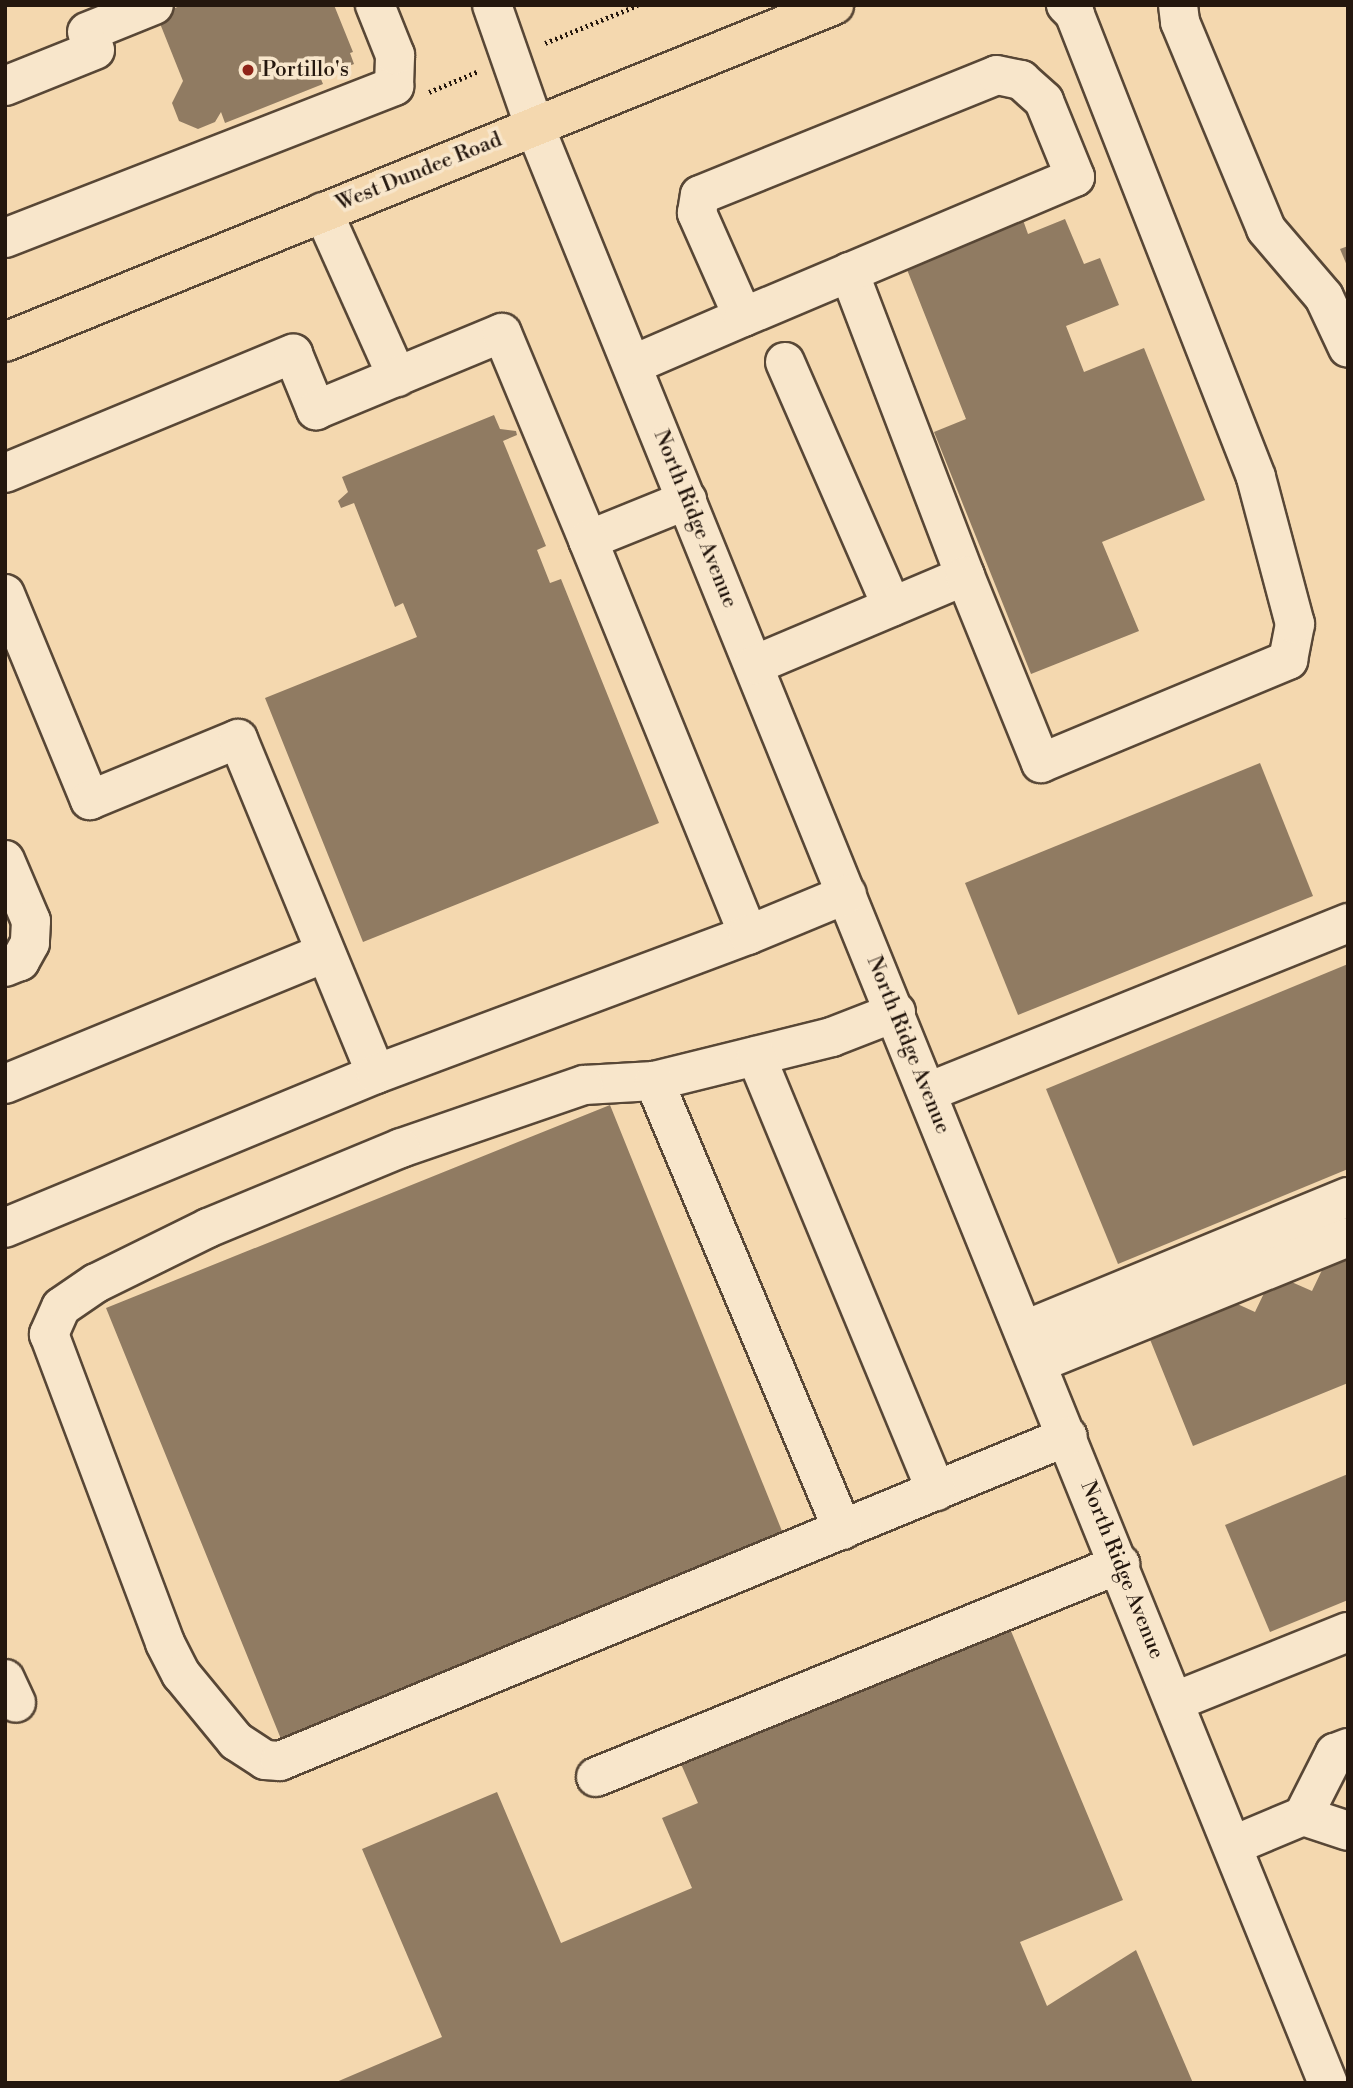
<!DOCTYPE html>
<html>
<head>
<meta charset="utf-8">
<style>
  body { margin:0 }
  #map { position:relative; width:1353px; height:2088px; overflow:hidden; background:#f4d8af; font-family:"Libre Bodoni",serif }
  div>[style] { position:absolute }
  .building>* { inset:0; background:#907b62 }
  .path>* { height:4.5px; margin-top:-2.25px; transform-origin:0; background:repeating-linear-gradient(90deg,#24170e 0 2px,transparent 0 5.5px) }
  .roads { filter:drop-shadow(2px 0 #584736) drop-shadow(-2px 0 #584736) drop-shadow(0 2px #584736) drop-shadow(0 -2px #584736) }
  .minor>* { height:38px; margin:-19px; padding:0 19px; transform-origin:19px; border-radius:19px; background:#f8e6cb }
  .major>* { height:38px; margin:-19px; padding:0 19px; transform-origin:19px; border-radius:19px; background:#f4d8af }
  .dots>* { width:19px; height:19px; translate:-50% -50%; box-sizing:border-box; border:4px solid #f8e6cb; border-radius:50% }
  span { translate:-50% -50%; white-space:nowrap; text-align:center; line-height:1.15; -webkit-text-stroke:7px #f8e6cb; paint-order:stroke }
  .poi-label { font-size:21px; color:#24170e }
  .left { translate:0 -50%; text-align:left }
  .street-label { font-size:21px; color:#24170e }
  .frame { position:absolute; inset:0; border:7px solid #24170e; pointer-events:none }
</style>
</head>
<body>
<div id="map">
  <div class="building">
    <i style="clip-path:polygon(182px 5px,334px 5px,353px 52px,350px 53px,354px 64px,328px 74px,324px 63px,316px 67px,323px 84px,225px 123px,221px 112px,215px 122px,198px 129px,179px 121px,172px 103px,183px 81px,157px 16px)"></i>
    <i style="clip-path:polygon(1065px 219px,1084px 264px,1100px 258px,1119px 305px,1066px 326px,1084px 372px,1144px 348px,1205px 500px,1102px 542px,1139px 631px,1031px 674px,934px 432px,966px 419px,906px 267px,1023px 220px,1028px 234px)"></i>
    <i style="clip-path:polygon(1348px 246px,1348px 268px,1340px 249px)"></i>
    <i style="clip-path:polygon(494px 415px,500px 429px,516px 431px,517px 435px,503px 441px,546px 546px,537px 550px,550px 583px,561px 579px,659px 823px,363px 942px,265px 698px,417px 637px,403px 603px,395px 607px,354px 503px,341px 508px,338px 501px,348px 492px,342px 477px)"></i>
    <i style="clip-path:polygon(1260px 763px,1313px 896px,1018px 1015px,965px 883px)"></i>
    <i style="clip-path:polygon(1348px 964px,1348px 1169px,1118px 1264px,1046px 1089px)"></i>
    <i style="clip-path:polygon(610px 1105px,784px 1536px,288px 1744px,286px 1737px,281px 1739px,106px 1308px)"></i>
    <i style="clip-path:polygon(1348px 1257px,1348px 1383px,1193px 1446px,1149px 1337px,1233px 1302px,1255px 1312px,1266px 1289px,1287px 1280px,1312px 1291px,1323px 1268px)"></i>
    <i style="clip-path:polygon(1348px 1474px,1348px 1600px,1270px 1632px,1225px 1525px)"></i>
    <i style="clip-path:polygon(1011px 1631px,1123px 1900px,1020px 1942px,1047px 2006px,1136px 1950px,1193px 2083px,334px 2083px,442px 2037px,362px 1849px,497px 1792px,561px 1943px,692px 1888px,662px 1818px,698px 1803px,681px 1764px)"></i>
  </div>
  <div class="path">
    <i style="left:545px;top:43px;width:100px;rotate:-22.2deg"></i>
    <i style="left:429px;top:92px;width:54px;rotate:-22.8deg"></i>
  </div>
  <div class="roads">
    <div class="minor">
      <i style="left:492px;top:5px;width:127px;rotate:70.7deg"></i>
      <i style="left:534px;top:125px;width:2113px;rotate:67.93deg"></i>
      <i style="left:1178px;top:5px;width:17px;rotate:83deg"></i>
      <i style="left:1180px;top:22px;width:224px;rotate:67.4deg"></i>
      <i style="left:1266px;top:229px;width:89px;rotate:49.5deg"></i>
      <i style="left:1324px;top:297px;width:56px;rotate:64.8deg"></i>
      <i style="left:87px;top:32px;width:72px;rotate:-21.9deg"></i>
      <i style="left:5px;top:86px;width:97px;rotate:-21.8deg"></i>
      <i style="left:323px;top:212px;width:181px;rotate:65.8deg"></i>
      <i style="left:5px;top:238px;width:418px;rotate:-21.3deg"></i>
      <i style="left:394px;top:86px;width:31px;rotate:-88deg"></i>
      <i style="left:395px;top:55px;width:54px;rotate:-111.8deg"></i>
      <i style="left:849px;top:272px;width:325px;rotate:69.1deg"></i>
      <i style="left:785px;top:362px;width:267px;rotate:66.4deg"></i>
      <i style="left:632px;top:365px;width:121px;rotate:-23.4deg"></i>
      <i style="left:743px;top:317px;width:114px;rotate:-113.9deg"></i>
      <i style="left:697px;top:213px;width:18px;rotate:-81deg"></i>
      <i style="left:700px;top:195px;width:320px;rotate:-22deg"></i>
      <i style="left:997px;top:75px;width:25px;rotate:12deg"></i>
      <i style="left:1021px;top:80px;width:31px;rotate:42deg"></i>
      <i style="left:1044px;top:101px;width:82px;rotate:67.8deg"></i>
      <i style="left:1075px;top:177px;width:360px;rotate:157.1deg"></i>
      <i style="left:5px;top:473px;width:312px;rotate:-22.5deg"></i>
      <i style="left:293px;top:354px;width:61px;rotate:67.7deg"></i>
      <i style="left:316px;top:410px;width:201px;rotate:-22.5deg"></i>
      <i style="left:502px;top:333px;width:224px;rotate:67.4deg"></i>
      <i style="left:588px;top:540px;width:107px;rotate:-22deg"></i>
      <i style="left:588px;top:540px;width:426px;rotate:67.9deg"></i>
      <i style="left:5px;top:594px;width:223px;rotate:67.6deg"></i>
      <i style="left:90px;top:800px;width:160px;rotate:-22.4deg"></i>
      <i style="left:238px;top:739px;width:362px;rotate:67.6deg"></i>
      <i style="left:376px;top:1074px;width:402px;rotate:157.5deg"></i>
      <i style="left:754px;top:665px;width:229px;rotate:-22.9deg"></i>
      <i style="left:965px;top:576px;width:202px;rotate:67.9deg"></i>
      <i style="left:1041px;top:763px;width:268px;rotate:-22.6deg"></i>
      <i style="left:1288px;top:660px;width:37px;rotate:-79deg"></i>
      <i style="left:1295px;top:624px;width:152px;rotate:-104.9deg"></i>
      <i style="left:1256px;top:477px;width:497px;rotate:-111.4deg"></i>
      <i style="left:1075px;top:14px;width:13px;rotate:-135deg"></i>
      <i style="left:5px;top:860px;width:66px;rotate:66.9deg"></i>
      <i style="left:31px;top:921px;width:22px;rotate:93deg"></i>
      <i style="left:30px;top:943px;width:21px;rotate:119deg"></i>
      <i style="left:20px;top:961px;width:16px;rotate:158deg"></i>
      <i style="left:896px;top:1012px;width:69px;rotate:158.7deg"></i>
      <i style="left:832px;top:1037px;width:183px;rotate:166.1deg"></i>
      <i style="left:654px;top:1081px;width:70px;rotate:176.7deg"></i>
      <i style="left:584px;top:1085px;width:194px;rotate:161deg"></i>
      <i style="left:401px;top:1148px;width:209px;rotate:157.5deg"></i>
      <i style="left:208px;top:1228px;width:125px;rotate:153.8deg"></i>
      <i style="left:96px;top:1283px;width:42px;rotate:145.6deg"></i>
      <i style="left:61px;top:1307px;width:30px;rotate:114deg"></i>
      <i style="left:49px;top:1334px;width:330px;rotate:69.4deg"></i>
      <i style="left:165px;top:1643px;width:35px;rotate:63deg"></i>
      <i style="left:181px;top:1674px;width:87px;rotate:50.6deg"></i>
      <i style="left:236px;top:1741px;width:35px;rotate:33deg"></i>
      <i style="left:265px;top:1760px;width:15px;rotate:4deg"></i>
      <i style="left:280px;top:1761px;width:852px;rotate:-22.41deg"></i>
      <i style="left:756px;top:1056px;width:471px;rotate:67.5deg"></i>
      <i style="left:376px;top:1074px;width:397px;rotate:-20.5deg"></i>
      <i style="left:748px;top:935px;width:107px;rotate:-22.5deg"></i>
      <i style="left:654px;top:1081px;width:487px;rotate:67.2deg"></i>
      <i style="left:5px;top:1084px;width:345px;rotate:-22.3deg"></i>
      <i style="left:928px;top:1092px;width:453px;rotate:-21.9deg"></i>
      <i style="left:1025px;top:1330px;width:349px;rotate:-22.4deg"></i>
      <i style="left:1038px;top:1363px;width:335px;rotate:-22.1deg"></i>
      <i style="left:5px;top:1679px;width:26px;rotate:65deg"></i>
      <i style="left:1176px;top:1701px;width:185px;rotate:-21.9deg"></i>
      <i style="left:596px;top:1777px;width:566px;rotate:-22.12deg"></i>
      <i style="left:1303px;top:1816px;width:47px;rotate:18.4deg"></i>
      <i style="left:1234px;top:1845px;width:75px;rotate:-22.8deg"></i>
      <i style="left:1303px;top:1816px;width:71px;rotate:-63.1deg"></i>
      <i style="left:1335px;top:1753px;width:14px;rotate:-21deg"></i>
    </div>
    <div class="major">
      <i style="left:5px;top:342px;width:895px;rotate:-22.12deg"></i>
    </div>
  </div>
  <div class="dots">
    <i style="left:248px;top:70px;background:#8f2418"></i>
  </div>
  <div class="poi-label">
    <span class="left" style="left:262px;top:70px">Portillo's</span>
  </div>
  <div class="street-label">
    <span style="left:419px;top:172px;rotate:-22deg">West Dundee Road</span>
    <span style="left:695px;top:519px;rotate:68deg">North Ridge Avenue</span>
    <span style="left:908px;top:1045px;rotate:68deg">North Ridge Avenue</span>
    <span style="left:1122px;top:1570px;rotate:68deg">North Ridge Avenue</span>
  </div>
  <div class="frame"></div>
</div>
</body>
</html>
